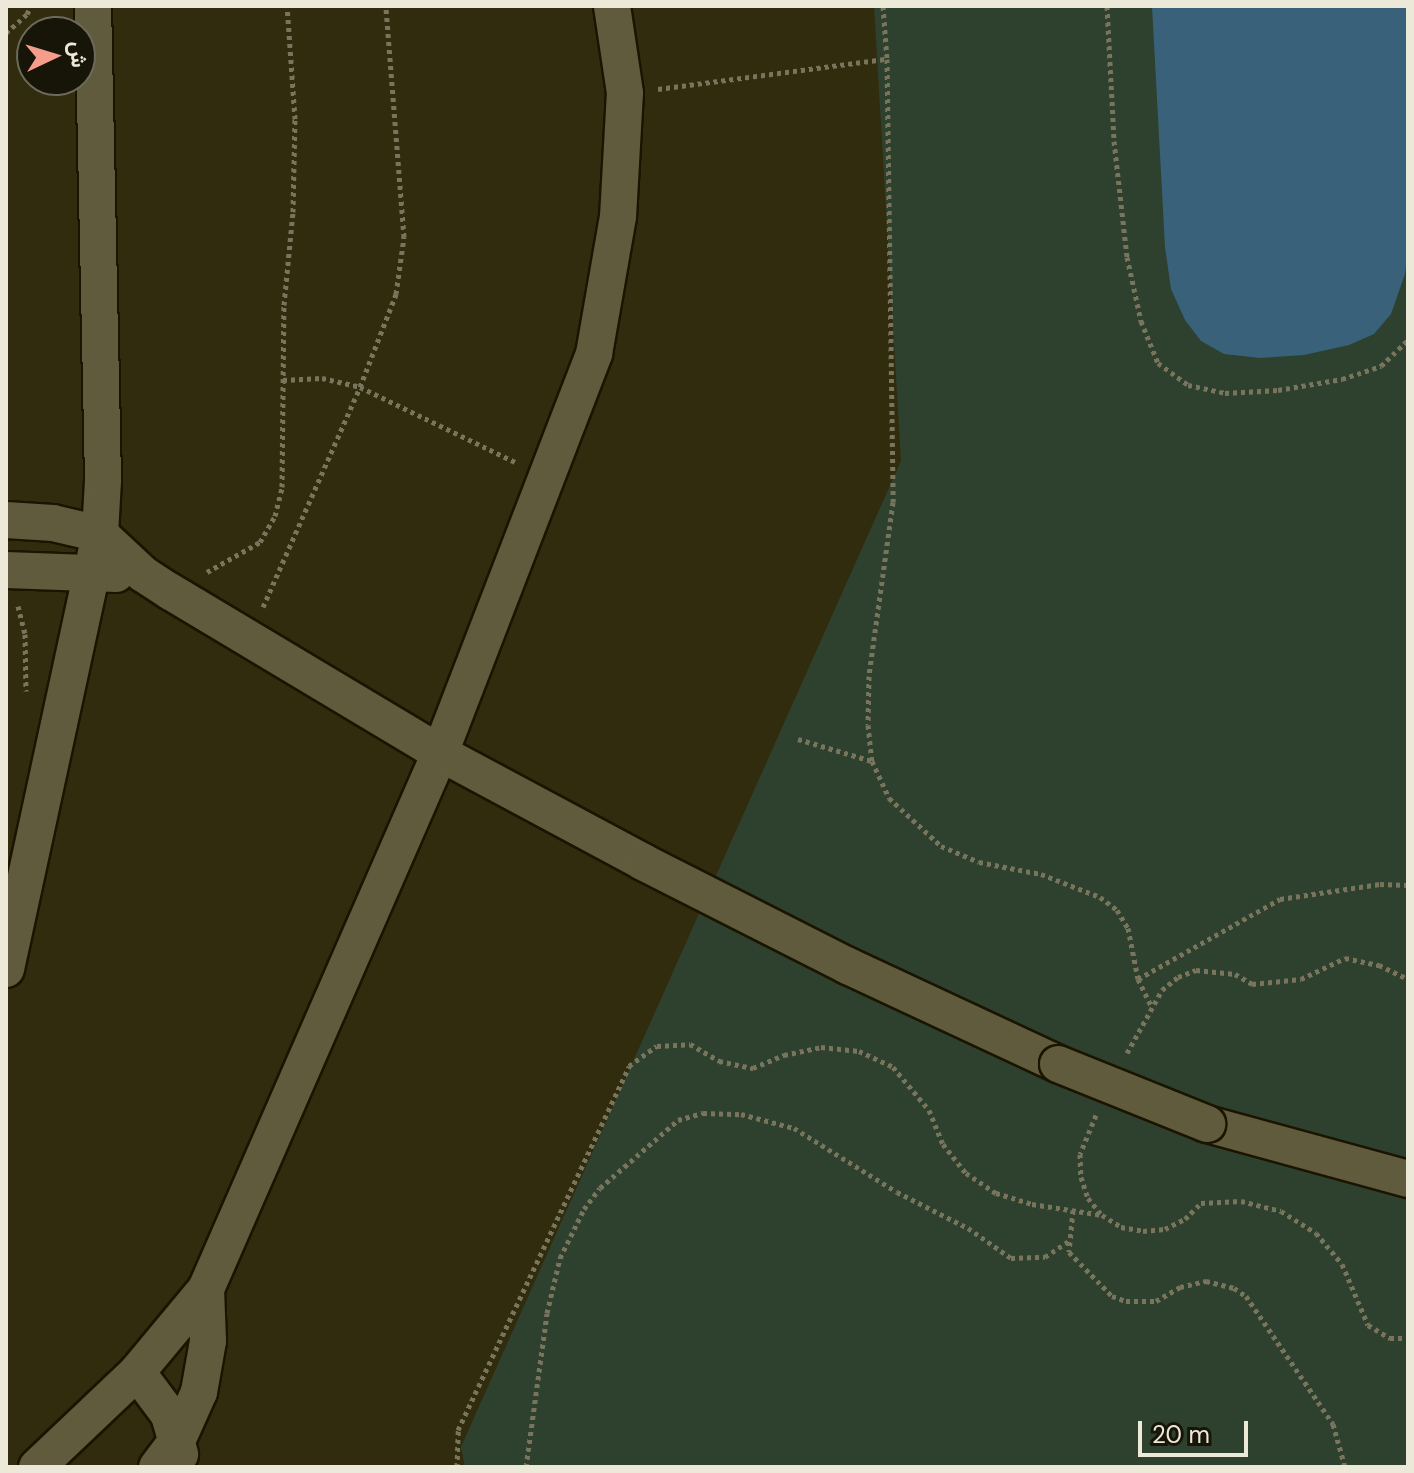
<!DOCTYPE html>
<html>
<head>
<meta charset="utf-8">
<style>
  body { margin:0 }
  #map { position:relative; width:1414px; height:1473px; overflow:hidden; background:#322c0f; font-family:"DM Sans",Vazirmatn,sans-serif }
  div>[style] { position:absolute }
  .green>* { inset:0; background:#2e412f }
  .water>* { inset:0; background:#396179 }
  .path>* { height:5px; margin-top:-2.5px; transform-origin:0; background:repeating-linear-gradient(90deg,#79745c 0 4px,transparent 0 8px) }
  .roads { filter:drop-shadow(2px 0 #1a1400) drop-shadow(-2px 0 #1a1400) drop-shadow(0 2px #1a1400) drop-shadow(0 -2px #1a1400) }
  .street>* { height:36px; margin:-18px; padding:0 18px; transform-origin:18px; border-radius:18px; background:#605b3c }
  .bridges { filter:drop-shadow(2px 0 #1a1400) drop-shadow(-2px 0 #1a1400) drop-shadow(0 2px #1a1400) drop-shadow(0 -2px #1a1400) }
  .street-bridge>* { height:36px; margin:-18px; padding:0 18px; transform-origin:18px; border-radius:18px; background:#605b3c }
  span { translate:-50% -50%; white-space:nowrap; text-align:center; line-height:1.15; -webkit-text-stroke:6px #171508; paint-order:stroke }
  .frame { position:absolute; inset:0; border:8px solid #ece9d8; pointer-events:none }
  .north { position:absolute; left:16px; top:16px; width:80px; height:80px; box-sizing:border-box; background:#171508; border:2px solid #6c6a5b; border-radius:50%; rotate:86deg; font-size:22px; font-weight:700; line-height:32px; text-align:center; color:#ece9d8 }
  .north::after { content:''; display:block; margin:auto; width:28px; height:36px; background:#f49d8c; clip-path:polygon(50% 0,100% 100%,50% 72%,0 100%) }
  .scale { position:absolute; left:1138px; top:1421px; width:110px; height:36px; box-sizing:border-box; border:4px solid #ece9d8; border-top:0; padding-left:10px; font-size:24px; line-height:28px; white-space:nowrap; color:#ece9d8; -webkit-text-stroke:6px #171508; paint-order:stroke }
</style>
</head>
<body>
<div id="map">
  <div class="green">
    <i style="clip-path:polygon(874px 6px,1408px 6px,1408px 1467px,465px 1467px,461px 1447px,901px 461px)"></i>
  </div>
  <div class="water">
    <i style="clip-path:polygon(1152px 6px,1408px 6px,1408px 243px,1405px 274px,1391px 314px,1374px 334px,1349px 345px,1304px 355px,1260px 358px,1224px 354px,1201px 341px,1185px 320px,1171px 289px,1165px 247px)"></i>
  </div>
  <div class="path">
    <i style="left:883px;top:6px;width:53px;rotate:85.7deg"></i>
    <i style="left:887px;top:59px;width:443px;rotate:89.2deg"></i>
    <i style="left:893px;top:502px;width:176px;rotate:97.9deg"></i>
    <i style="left:869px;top:676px;width:49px;rotate:91.2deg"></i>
    <i style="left:868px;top:725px;width:36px;rotate:84deg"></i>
    <i style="left:872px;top:761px;width:41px;rotate:65.3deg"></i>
    <i style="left:889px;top:798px;width:71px;rotate:42.7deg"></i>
    <i style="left:941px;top:846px;width:41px;rotate:22.8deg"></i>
    <i style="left:979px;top:862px;width:63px;rotate:11deg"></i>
    <i style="left:1041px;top:874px;width:63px;rotate:21.3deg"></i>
    <i style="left:1100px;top:897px;width:21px;rotate:37deg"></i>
    <i style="left:1117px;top:910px;width:21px;rotate:59deg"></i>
    <i style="left:1128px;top:928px;width:52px;rotate:78.9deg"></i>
    <i style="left:1138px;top:979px;width:30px;rotate:64deg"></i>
    <i style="left:1107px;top:6px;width:135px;rotate:87deg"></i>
    <i style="left:1114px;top:141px;width:117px;rotate:83.6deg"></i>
    <i style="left:1127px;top:257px;width:66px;rotate:77.7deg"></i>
    <i style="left:1141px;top:321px;width:45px;rotate:68deg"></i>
    <i style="left:1158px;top:363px;width:37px;rotate:36deg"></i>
    <i style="left:1188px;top:385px;width:38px;rotate:12deg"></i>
    <i style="left:1225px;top:393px;width:53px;rotate:-3.2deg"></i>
    <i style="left:1278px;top:390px;width:65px;rotate:-9.8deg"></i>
    <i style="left:1342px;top:379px;width:41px;rotate:-18.4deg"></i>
    <i style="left:1381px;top:366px;width:37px;rotate:-44deg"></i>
    <i style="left:6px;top:33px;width:28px;rotate:-42deg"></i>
    <i style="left:27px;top:14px;width:9px;rotate:-63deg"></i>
    <i style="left:658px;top:89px;width:231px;rotate:-7.5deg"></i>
    <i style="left:283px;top:380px;width:39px;rotate:-3deg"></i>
    <i style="left:322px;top:378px;width:39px;rotate:13deg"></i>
    <i style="left:360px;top:387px;width:174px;rotate:25.8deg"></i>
    <i style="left:207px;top:572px;width:61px;rotate:-29.5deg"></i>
    <i style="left:260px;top:542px;width:30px;rotate:-60deg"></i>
    <i style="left:275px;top:516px;width:30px;rotate:-76deg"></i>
    <i style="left:282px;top:487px;width:182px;rotate:-89.4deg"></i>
    <i style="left:284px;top:305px;width:93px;rotate:-84.5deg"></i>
    <i style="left:293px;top:212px;width:93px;rotate:-88.8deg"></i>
    <i style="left:295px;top:119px;width:113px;rotate:-94deg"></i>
    <i style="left:18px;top:606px;width:29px;rotate:76deg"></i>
    <i style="left:25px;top:634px;width:57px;rotate:89deg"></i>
    <i style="left:263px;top:607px;width:240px;rotate:-66.2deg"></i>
    <i style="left:360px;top:387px;width:100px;rotate:-68.8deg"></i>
    <i style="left:396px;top:294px;width:58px;rotate:-82deg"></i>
    <i style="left:404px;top:237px;width:232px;rotate:-94.5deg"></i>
    <i style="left:798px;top:739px;width:77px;rotate:16.6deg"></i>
    <i style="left:1138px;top:979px;width:163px;rotate:-29.4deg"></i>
    <i style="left:1280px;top:899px;width:101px;rotate:-8.5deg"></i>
    <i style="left:1380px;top:884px;width:28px;rotate:2deg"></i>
    <i style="left:1127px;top:1053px;width:72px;rotate:-60.9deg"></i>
    <i style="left:1162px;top:990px;width:21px;rotate:-39deg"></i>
    <i style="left:1178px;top:977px;width:19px;rotate:-21deg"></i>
    <i style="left:1196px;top:970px;width:39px;rotate:6deg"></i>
    <i style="left:1235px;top:974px;width:20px;rotate:30deg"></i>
    <i style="left:1252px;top:984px;width:49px;rotate:-5.8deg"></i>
    <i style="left:1301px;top:979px;width:49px;rotate:-25.5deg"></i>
    <i style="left:1345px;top:958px;width:35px;rotate:12deg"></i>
    <i style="left:1379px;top:965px;width:32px;rotate:26deg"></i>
    <i style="left:1096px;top:1115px;width:42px;rotate:112.3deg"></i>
    <i style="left:1080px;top:1154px;width:23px;rotate:88deg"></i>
    <i style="left:1081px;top:1177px;width:22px;rotate:72deg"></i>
    <i style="left:1088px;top:1198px;width:22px;rotate:51deg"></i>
    <i style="left:1102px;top:1215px;width:22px;rotate:32deg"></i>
    <i style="left:1121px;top:1227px;width:22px;rotate:10deg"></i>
    <i style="left:1143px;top:1231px;width:22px;rotate:-5deg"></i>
    <i style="left:1165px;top:1229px;width:22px;rotate:-27deg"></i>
    <i style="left:1185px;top:1219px;width:23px;rotate:-45deg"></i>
    <i style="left:1201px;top:1203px;width:40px;rotate:-2.9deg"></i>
    <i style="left:1241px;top:1201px;width:41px;rotate:14deg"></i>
    <i style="left:1281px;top:1211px;width:41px;rotate:32.2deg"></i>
    <i style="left:1316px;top:1233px;width:40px;rotate:50deg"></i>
    <i style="left:1342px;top:1264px;width:66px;rotate:66.9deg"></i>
    <i style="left:1368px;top:1325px;width:26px;rotate:31deg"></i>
    <i style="left:1390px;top:1338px;width:18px"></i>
    <i style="left:1073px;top:1210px;width:42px;rotate:95.4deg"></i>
    <i style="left:1069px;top:1252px;width:62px;rotate:45.7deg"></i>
    <i style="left:1112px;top:1296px;width:15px;rotate:20deg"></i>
    <i style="left:1126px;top:1301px;width:30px"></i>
    <i style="left:1156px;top:1301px;width:28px;rotate:-30deg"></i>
    <i style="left:1180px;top:1287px;width:27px;rotate:-13deg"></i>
    <i style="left:1206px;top:1281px;width:29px;rotate:14deg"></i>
    <i style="left:1234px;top:1288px;width:14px;rotate:34deg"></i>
    <i style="left:1246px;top:1296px;width:155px;rotate:55.8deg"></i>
    <i style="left:1333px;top:1424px;width:45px;rotate:74.4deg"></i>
    <i style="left:457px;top:1467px;width:37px;rotate:-88deg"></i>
    <i style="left:458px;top:1430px;width:402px;rotate:-64.8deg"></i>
    <i style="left:629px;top:1066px;width:34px;rotate:-36deg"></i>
    <i style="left:657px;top:1046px;width:33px;rotate:-3deg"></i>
    <i style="left:690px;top:1044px;width:34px;rotate:30deg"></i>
    <i style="left:719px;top:1061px;width:35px;rotate:12deg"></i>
    <i style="left:753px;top:1068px;width:34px;rotate:-23deg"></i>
    <i style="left:784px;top:1055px;width:38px;rotate:-12deg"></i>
    <i style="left:821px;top:1047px;width:38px;rotate:6deg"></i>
    <i style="left:859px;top:1051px;width:38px;rotate:25deg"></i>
    <i style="left:893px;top:1067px;width:56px;rotate:50.1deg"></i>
    <i style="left:929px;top:1110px;width:37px;rotate:68deg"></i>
    <i style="left:943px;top:1144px;width:37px;rotate:52deg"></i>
    <i style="left:966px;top:1173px;width:36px;rotate:34deg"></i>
    <i style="left:996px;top:1193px;width:38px;rotate:17deg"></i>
    <i style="left:1032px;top:1204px;width:71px;rotate:8.9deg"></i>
    <i style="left:526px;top:1467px;width:155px;rotate:-82.2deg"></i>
    <i style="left:547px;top:1313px;width:57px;rotate:-76.7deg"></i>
    <i style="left:560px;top:1258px;width:55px;rotate:-63.9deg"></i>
    <i style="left:584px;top:1209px;width:26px;rotate:-53deg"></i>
    <i style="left:600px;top:1188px;width:103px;rotate:-41.1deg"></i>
    <i style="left:678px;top:1120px;width:26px;rotate:-16deg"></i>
    <i style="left:703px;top:1113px;width:38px;rotate:2deg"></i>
    <i style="left:741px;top:1114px;width:55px;rotate:14.8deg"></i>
    <i style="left:794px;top:1128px;width:121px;rotate:31.9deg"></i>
    <i style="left:897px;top:1192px;width:80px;rotate:26.9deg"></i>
    <i style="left:968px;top:1228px;width:52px;rotate:34.9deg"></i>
    <i style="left:1011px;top:1258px;width:34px;rotate:-2deg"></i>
    <i style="left:1045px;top:1257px;width:29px;rotate:-34deg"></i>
  </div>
  <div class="roads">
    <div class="street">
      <i style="left:6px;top:520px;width:47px;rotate:3.7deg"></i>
      <i style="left:53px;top:523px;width:48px;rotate:13.2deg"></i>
      <i style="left:100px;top:534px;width:59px;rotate:42.9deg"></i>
      <i style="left:143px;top:574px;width:33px;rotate:33deg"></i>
      <i style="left:171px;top:592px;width:313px;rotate:30.9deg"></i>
      <i style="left:440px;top:753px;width:230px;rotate:28.2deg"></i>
      <i style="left:643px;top:862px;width:230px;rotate:26.9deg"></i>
      <i style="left:848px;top:966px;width:232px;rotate:25deg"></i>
      <i style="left:6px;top:570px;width:110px;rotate:2.1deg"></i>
      <i style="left:6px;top:969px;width:445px;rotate:-77.8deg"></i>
      <i style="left:100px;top:534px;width:54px;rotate:-86.8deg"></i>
      <i style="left:103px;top:480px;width:474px;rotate:-91.2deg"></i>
      <i style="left:1207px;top:1124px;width:208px;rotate:15.3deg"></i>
      <i style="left:137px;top:1372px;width:54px;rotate:53.3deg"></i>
      <i style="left:169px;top:1415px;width:41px;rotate:74.2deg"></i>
      <i style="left:37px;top:1467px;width:138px;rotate:-43.5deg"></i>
      <i style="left:137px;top:1372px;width:108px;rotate:-50.3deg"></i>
      <i style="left:206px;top:1289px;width:585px;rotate:-66.42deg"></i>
      <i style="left:440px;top:753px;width:428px;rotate:-68.9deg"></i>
      <i style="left:594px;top:354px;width:139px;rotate:-80.1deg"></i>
      <i style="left:618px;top:217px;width:124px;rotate:-86.8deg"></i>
      <i style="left:625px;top:93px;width:88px;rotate:-98.5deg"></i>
      <i style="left:157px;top:1467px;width:35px;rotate:-53deg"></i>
      <i style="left:178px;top:1439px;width:51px;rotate:-65.9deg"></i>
      <i style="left:199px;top:1392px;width:52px;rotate:-80deg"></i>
      <i style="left:208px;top:1341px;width:52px;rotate:-92.2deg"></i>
    </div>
  </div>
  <div class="bridges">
    <div class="street-bridge">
      <i style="left:1058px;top:1064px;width:161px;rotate:21.9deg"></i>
    </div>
  </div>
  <div class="frame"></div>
  <div class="north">ش</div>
  <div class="scale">20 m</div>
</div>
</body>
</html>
